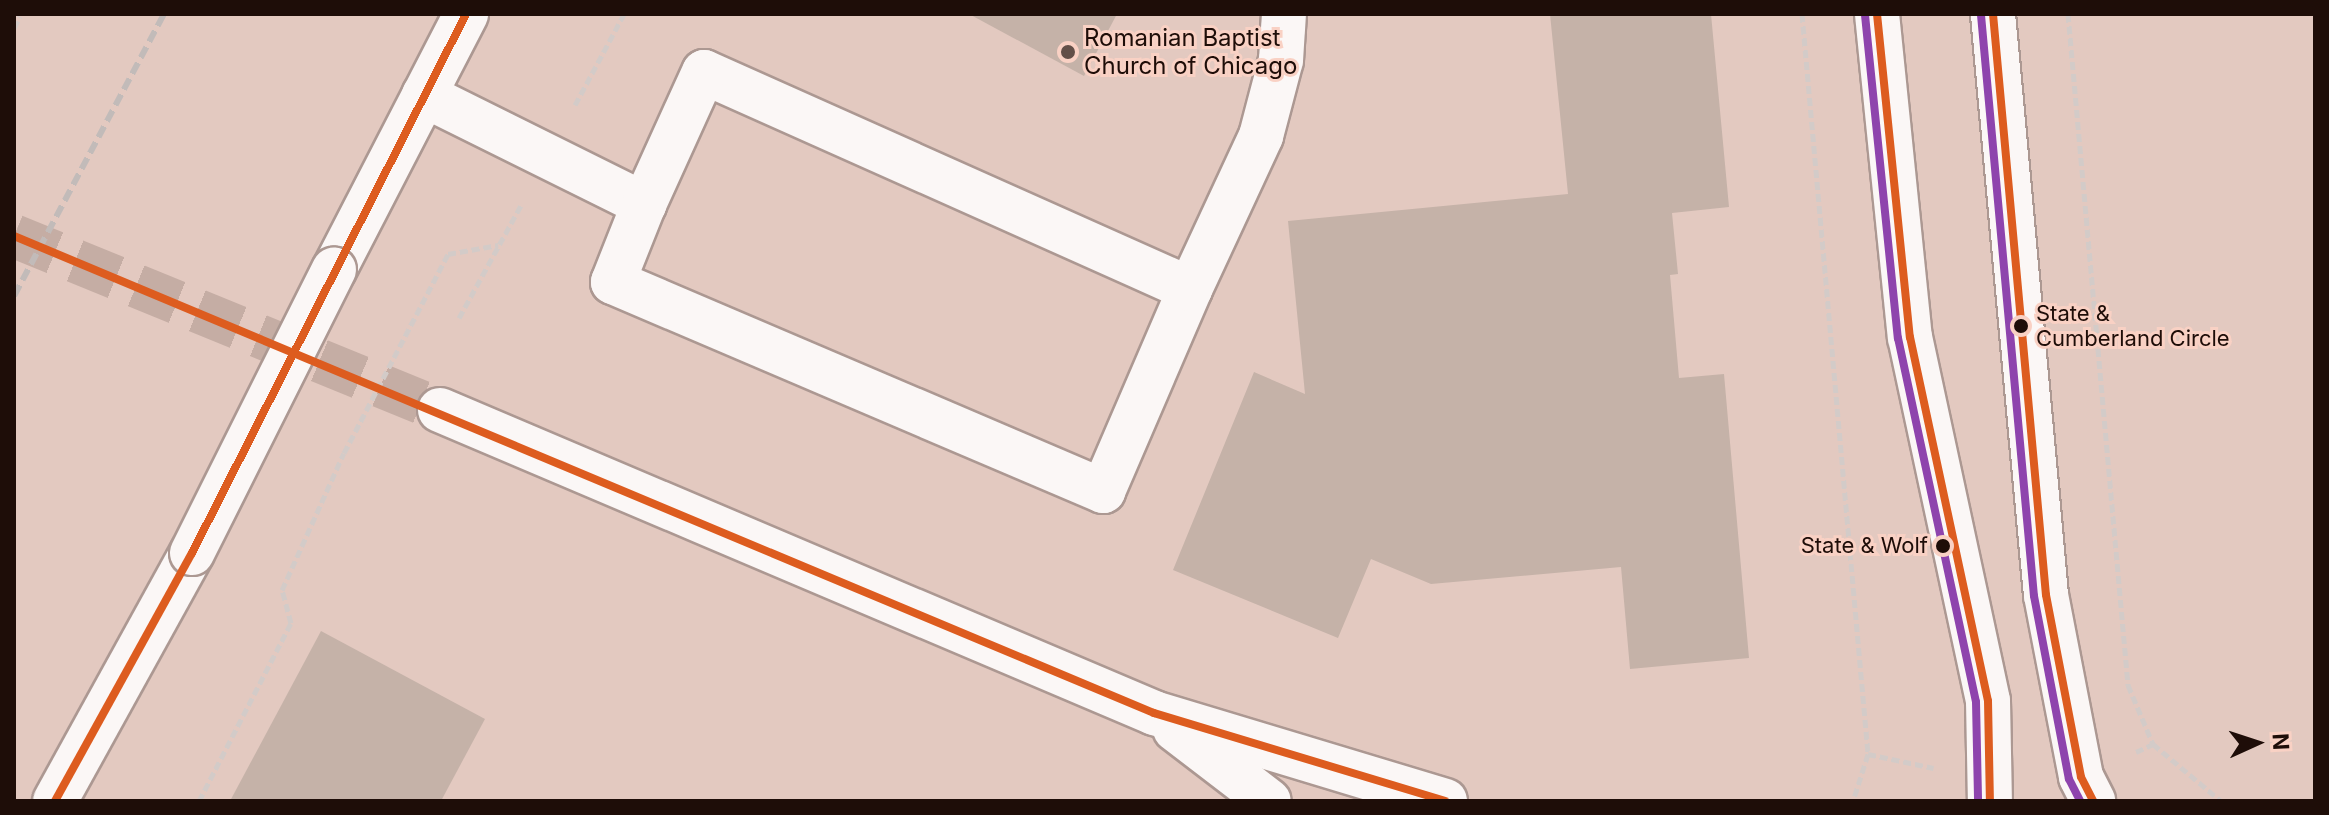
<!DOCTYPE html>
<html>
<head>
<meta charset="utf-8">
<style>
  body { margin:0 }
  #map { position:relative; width:2329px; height:815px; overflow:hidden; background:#e3c9c0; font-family:Inter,sans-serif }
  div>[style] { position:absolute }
  .building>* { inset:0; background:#c5b2a8 }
  .major-tunnel>* { height:44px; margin-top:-22px; transform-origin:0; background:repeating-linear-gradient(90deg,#c5ada4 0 44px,transparent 0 66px) }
  .path>* { height:5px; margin-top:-2.5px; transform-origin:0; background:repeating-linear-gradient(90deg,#d3cbc8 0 8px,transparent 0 12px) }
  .roads { filter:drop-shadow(2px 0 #ac9892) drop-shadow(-2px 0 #ac9892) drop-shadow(0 2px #ac9892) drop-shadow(0 -2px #ac9892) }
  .minor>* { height:44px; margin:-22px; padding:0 22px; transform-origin:22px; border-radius:22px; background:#fbf7f6 }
  .major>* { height:44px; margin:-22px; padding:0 22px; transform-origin:22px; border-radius:22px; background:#fbf7f6 }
  .rail>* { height:6px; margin-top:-3px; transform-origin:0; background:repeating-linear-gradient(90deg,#c2bbb9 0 12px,transparent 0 18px) }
  .path-bridge>* { height:5px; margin-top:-2.5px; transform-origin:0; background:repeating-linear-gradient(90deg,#d3cbc8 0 8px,transparent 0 12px) }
  .bridges { filter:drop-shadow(2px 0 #ac9892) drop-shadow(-2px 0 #ac9892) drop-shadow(0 2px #ac9892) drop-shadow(0 -2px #ac9892) }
  .major-bridge>* { height:44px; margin:-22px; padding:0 22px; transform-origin:22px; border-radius:22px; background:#fbf7f6 }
  .bus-1>* { height:8px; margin:-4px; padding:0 4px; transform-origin:4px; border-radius:4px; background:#dd5c1f }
  .bus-2>* { height:8px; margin:-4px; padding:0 4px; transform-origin:4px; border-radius:4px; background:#8e44ad }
  .dots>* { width:22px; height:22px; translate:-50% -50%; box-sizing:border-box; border:4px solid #f9d1c4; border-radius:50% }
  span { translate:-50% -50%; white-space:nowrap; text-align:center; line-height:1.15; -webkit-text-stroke:6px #f9d1c4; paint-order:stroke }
  .bus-label { font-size:22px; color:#1e0d08 }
  .left { translate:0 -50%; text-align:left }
  .right { translate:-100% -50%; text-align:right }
  .poi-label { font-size:24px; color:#1e0d08 }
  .frame { position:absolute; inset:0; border:16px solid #1e0d08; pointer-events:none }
  .north { position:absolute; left:2217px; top:703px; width:80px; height:80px; -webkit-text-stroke:6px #f9d1c4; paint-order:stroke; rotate:87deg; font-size:22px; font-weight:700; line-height:32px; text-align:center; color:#1e0d08 }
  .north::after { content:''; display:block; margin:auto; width:28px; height:36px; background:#1e0d08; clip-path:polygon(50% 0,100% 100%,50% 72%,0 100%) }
</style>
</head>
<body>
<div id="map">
  <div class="building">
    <i style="clip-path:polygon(969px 14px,1117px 14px,1084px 76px)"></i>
    <i style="clip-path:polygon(1550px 14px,1711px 14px,1729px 207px,1672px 213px,1678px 274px,1670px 275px,1679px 378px,1724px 374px,1749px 658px,1630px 669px,1621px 567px,1431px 584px,1371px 559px,1338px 638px,1173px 570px,1254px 372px,1305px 394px,1288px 221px,1568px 194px)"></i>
    <i style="clip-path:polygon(321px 631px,485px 719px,441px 801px,230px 801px)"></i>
  </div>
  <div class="major-tunnel">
    <i style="left:14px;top:236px;width:460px;rotate:22.2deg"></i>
  </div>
  <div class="path">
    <i style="left:1802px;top:14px;width:743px;rotate:84.9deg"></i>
    <i style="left:1868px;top:754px;width:49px;rotate:107.7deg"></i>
    <i style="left:2068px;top:14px;width:674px;rotate:84.89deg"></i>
    <i style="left:2128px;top:685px;width:64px;rotate:67deg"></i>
    <i style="left:2153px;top:744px;width:89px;rotate:40deg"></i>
    <i style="left:14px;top:28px;width:13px;rotate:-63deg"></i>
    <i style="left:575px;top:105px;width:103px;rotate:-61.7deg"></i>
    <i style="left:448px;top:254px;width:51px;rotate:-10.2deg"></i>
    <i style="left:459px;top:318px;width:129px;rotate:-61.2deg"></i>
    <i style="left:2136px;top:752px;width:19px;rotate:-25deg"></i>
    <i style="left:1868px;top:754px;width:67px;rotate:12deg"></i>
    <i style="left:199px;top:801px;width:200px;rotate:-62.7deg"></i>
    <i style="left:291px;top:623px;width:34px;rotate:-105deg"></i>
    <i style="left:282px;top:590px;width:150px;rotate:-65.7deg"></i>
  </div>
  <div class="roads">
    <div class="minor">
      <i style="left:1877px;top:14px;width:325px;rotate:84.2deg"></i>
      <i style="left:1910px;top:337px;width:372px;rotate:77.9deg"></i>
      <i style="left:1988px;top:701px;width:100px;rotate:88.9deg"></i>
      <i style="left:1993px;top:14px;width:583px;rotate:84.79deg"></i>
      <i style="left:2046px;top:595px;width:185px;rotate:79.1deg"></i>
      <i style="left:2081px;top:777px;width:27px;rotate:63deg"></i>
      <i style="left:424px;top:95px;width:246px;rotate:26.4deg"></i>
      <i style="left:644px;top:204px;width:84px;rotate:111.7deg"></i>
      <i style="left:613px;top:282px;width:533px;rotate:23.1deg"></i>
      <i style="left:1103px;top:491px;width:220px;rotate:-66.7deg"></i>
      <i style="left:1190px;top:289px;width:532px;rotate:-155.94deg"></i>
      <i style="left:704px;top:72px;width:145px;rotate:114.4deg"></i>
      <i style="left:1190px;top:289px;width:169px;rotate:-65.1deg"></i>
      <i style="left:1261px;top:136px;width:79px;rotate:-75.3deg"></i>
      <i style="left:1281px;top:60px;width:46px;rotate:-86.3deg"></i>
    </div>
    <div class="major">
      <i style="left:334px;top:270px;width:288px;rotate:-62.7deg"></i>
      <i style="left:440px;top:410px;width:776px;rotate:22.99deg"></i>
      <i style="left:1154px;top:713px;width:304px;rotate:16.8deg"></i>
      <i style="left:1175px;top:729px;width:118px;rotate:37.5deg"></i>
      <i style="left:55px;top:801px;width:283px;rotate:-61.1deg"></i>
    </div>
  </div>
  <div class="rail">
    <i style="left:14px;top:296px;width:319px;rotate:-62deg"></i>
  </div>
  <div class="path-bridge">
    <i style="left:344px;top:453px;width:225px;rotate:-62.4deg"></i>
  </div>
  <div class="bridges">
    <div class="major-bridge">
      <i style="left:192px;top:553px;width:317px;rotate:-63.4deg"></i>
    </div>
  </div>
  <div class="bus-1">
    <i style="left:1877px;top:14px;width:325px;rotate:84.2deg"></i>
    <i style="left:1910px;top:337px;width:372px;rotate:77.9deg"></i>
    <i style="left:1988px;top:701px;width:100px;rotate:88.9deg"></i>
    <i style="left:1993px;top:14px;width:583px;rotate:84.79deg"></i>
    <i style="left:2046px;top:595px;width:185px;rotate:79.1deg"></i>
    <i style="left:2081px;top:777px;width:27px;rotate:63deg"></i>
    <i style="left:14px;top:236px;width:1236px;rotate:22.71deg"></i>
    <i style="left:1154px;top:713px;width:304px;rotate:16.8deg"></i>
    <i style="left:55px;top:801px;width:283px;rotate:-61.1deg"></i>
    <i style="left:192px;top:553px;width:605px;rotate:-63.05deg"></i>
  </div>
  <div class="bus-2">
    <i style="left:1865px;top:15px;width:325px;rotate:84.2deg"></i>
    <i style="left:1898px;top:338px;width:372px;rotate:77.9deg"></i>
    <i style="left:1976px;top:702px;width:99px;rotate:88.8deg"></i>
    <i style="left:1981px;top:15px;width:583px;rotate:84.79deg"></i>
    <i style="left:2034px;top:596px;width:186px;rotate:79.2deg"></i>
    <i style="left:2069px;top:779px;width:25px;rotate:63deg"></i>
  </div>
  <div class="dots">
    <i style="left:1068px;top:52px;background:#634f48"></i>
    <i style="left:2021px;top:326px;background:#1e0d08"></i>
    <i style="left:1943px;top:546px;background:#1e0d08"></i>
  </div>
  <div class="bus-label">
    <span class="left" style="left:2036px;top:326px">State &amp;<br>Cumberland Circle</span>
    <span class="right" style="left:1928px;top:546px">State &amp; Wolf</span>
  </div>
  <div class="poi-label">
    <span class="left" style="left:1084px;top:52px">Romanian Baptist<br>Church of Chicago</span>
  </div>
  <div class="frame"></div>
  <div class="north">N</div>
</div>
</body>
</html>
